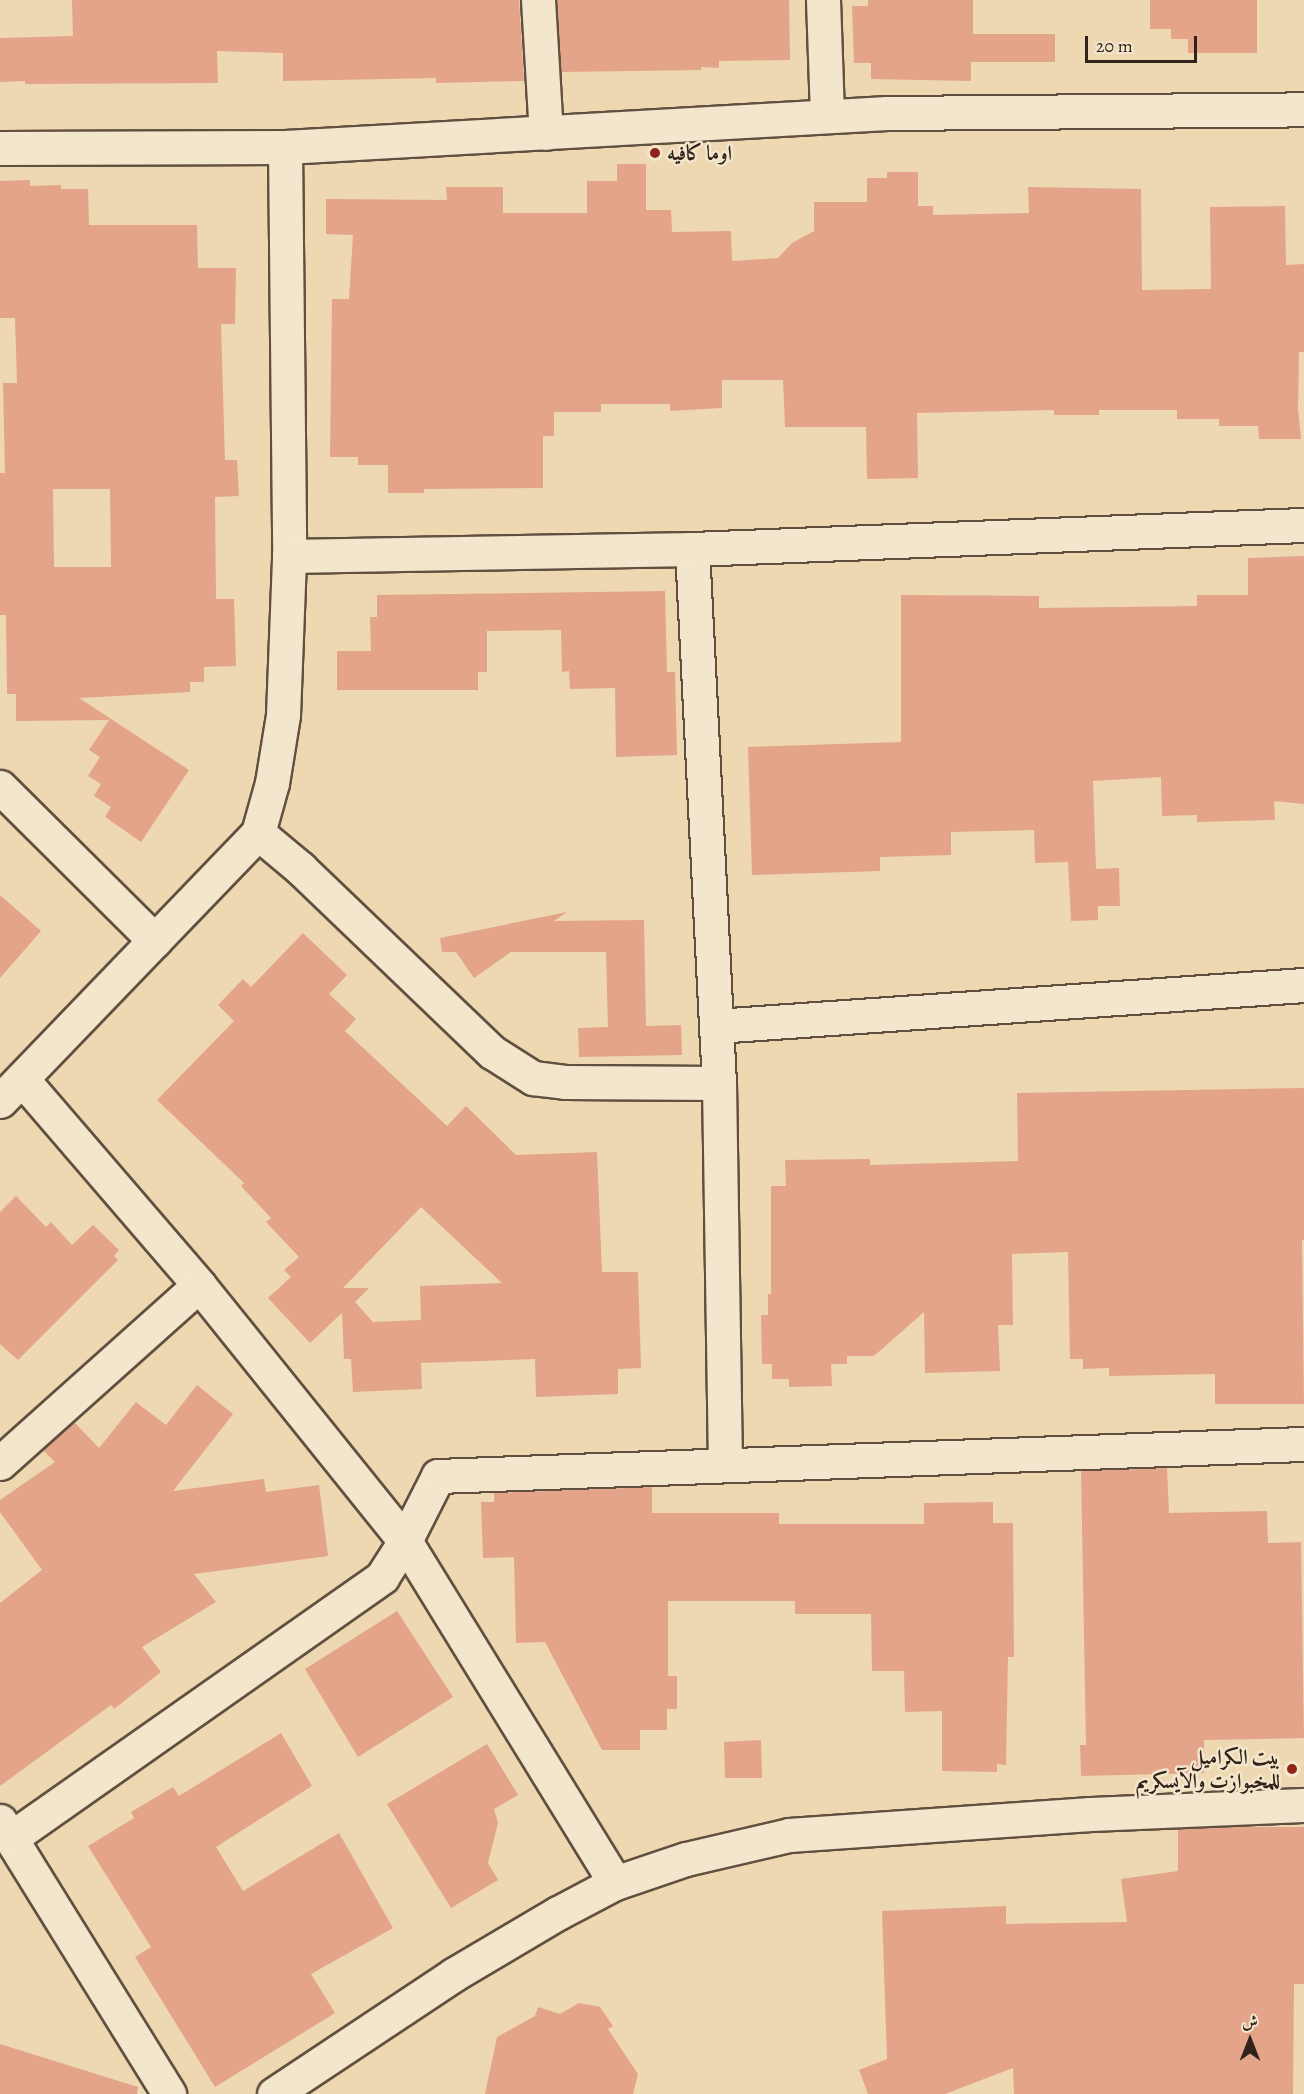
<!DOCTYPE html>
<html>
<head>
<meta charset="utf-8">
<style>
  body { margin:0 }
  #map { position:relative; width:1304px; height:2094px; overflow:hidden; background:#edd8b1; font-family:Alegreya,Amiri,serif }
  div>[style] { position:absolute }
  .building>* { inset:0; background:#e4a48a }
  .roads { filter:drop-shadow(2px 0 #615040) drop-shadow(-2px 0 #615040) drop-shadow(0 2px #615040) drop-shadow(0 -2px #615040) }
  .street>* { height:33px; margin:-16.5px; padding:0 16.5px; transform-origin:16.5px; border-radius:16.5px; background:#f3e6cc }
  .dots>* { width:16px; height:16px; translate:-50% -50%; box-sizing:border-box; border:3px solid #f3e6cc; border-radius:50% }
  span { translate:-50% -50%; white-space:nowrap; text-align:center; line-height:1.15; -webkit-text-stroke:5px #f3e6cc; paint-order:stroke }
  .poi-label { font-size:21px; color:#32231a; font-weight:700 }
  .left { translate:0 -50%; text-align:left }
  .right { translate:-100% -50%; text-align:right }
  .north { position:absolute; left:1220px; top:2010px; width:60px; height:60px; -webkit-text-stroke:4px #f3e6cc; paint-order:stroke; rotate:0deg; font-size:16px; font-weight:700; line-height:24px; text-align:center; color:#32231a }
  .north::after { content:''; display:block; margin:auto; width:21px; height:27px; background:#32231a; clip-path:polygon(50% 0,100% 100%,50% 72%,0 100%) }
  .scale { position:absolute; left:1085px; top:36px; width:112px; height:27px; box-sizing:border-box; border:3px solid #32231a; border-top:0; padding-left:8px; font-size:18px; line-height:21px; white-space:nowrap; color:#32231a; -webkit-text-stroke:4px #f3e6cc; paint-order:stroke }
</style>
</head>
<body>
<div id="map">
  <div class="building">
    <i style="clip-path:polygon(72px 0,519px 0,524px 81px,436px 83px,436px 78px,283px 81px,283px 53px,217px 51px,218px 83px,25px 84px,25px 81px,0 82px,0 38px,73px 36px)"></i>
    <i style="clip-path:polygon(557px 0,789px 0,790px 60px,719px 61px,719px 68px,701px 67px,701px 70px,561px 72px)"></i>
    <i style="clip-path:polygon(868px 0,973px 0,973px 34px,1055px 34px,1055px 62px,971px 62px,971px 81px,871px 79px,871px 63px,854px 63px,852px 6px,868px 6px)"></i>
    <i style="clip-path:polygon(1150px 0,1257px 0,1257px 53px,1188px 53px,1188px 39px,1171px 39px,1171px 29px,1150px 29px)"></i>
    <i style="clip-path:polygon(617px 164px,646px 164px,646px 210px,671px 210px,672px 232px,731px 231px,732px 261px,778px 258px,792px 243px,814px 231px,814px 202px,867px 202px,867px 178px,887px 178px,887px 172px,918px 172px,918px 206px,933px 206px,933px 215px,1029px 213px,1028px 187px,1141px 189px,1142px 290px,1211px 289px,1210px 207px,1285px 206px,1286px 265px,1304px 264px,1304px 352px,1299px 352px,1298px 409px,1301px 439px,1259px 439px,1258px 426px,1219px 426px,1219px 419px,1177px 419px,1177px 410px,1099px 410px,1099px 415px,1054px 415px,1054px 410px,917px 413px,918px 478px,867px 479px,866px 427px,785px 427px,783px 380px,722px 380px,722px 408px,670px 411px,670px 404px,601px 404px,601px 412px,554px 412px,554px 436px,543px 436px,543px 488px,424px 489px,424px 493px,388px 493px,388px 465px,358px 465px,358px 457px,330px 457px,332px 299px,349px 299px,353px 235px,326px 234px,326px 199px,447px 200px,446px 187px,503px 187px,503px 213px,587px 213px,587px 181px,617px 181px)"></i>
    <i style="clip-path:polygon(evenodd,30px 180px,30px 186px,61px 185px,61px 189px,88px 189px,89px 225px,197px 225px,198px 268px,236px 268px,235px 324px,221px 324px,225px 460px,237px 460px,239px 496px,215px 497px,216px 599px,234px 599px,236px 666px,204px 667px,204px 682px,190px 682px,190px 692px,79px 698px,189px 770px,141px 842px,105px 817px,111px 807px,94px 796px,101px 784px,88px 776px,100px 757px,89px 750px,109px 720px,16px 721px,16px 694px,7px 694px,6px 615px,0 615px,0 473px,5px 473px,3px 383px,17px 383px,15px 318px,0 318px,0 181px,30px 180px,53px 489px,110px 489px,111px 567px,54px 567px,53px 489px)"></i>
    <i style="clip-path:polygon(1304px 556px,1304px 804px,1274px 801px,1275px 820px,1197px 822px,1197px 815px,1162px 816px,1161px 777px,1093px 781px,1096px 869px,1119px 868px,1120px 906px,1098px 906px,1098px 920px,1071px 921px,1068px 862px,1035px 863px,1034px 830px,951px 832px,951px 855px,880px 857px,880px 871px,752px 875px,748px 747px,901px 742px,901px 595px,1039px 596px,1039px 608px,1197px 606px,1197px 595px,1248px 595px,1248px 558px)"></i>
    <i style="clip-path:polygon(665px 591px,667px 672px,675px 672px,677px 755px,616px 757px,615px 688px,570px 689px,569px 671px,562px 672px,561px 630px,487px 631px,487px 672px,478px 672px,478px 690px,337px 690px,337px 651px,371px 651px,370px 617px,377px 617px,377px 595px)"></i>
    <i style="clip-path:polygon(0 895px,41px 931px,0 978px)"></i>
    <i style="clip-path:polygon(567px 912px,554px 921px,644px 920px,646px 1026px,681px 1025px,682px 1055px,579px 1057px,578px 1028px,608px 1027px,606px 952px,511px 952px,474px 978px,456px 952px,442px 952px,440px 938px)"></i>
    <i style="clip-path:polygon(evenodd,303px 933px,347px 975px,329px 994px,356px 1019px,345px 1031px,447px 1126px,466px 1106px,516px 1155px,597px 1152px,602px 1272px,638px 1272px,641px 1368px,618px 1369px,618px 1394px,536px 1397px,535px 1359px,421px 1363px,422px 1389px,353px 1392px,351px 1359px,344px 1359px,342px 1313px,310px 1343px,268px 1298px,291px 1277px,284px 1270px,299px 1257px,266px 1222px,271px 1218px,241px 1186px,244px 1183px,157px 1100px,234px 1021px,218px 1005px,243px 979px,251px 987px,303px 933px,421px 1207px,502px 1283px,420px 1286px,421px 1320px,373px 1322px,355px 1302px,369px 1288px,343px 1288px,421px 1207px)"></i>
    <i style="clip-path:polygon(1304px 1088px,1304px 1240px,1302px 1240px,1304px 1404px,1215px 1404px,1215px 1374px,1109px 1376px,1109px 1368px,1083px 1369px,1083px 1359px,1070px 1359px,1068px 1252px,1012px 1254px,1013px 1325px,998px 1325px,1000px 1371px,925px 1373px,924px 1312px,874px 1356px,847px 1356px,847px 1364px,831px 1364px,832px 1386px,789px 1387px,789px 1379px,772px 1379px,772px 1364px,762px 1364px,761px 1315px,768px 1315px,768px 1294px,771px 1294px,771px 1186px,786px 1186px,785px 1160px,870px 1159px,870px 1165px,1018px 1161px,1017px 1093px)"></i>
    <i style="clip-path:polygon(16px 1196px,46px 1227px,51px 1222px,72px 1245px,93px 1225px,119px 1250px,114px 1256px,118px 1260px,18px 1360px,0 1344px,0 1212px)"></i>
    <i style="clip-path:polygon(197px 1385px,233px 1414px,173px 1491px,264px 1479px,266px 1492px,319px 1485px,328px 1556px,194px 1574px,216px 1602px,142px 1647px,161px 1672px,114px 1709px,111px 1705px,0 1786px,0 1603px,42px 1570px,0 1512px,0 1500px,55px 1462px,43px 1450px,74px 1422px,99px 1448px,136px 1402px,166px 1425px)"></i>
    <i style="clip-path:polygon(1167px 1468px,1169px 1513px,1267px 1511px,1268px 1543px,1301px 1542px,1304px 1738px,1204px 1740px,1204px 1773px,1081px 1776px,1080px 1745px,1086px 1745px,1081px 1471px)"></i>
    <i style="clip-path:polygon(652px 1487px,652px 1513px,779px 1513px,779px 1524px,924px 1524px,924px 1503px,993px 1502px,993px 1523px,1013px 1523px,1014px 1657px,1008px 1657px,1006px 1765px,997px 1764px,997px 1772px,942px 1771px,942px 1711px,905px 1712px,904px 1671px,872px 1671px,871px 1614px,795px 1614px,795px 1601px,668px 1601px,668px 1676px,677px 1676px,677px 1709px,667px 1709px,667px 1730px,640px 1730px,640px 1750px,602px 1750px,545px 1642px,516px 1643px,514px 1557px,483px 1558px,481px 1502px,494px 1502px,494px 1493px)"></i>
    <i style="clip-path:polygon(397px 1611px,453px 1697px,358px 1757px,305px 1669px)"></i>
    <i style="clip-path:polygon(281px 1733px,312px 1786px,216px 1847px,243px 1891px,339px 1833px,393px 1928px,311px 1974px,335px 2013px,215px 2087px,135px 1957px,151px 1947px,88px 1846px,134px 1818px,131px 1812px,173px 1787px,179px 1796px)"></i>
    <i style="clip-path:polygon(761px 1740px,762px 1778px,725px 1778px,724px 1742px)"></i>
    <i style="clip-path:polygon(487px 1744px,518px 1795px,494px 1809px,498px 1823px,488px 1863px,498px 1880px,451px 1908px,387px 1804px)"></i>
    <i style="clip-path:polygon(1224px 1827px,1304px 1827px,1304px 1984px,1294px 1984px,1293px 2094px,1014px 2094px,1013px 2068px,945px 2094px,868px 2094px,859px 2070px,887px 2059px,882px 1911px,1006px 1906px,1006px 1924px,1127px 1922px,1121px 1879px,1178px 1871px,1178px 1829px)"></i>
    <i style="clip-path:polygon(579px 2003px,600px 2007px,613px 2026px,608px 2029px,638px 2074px,633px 2094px,485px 2094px,497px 2037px,535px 2016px,538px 2007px,560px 2014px)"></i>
    <i style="clip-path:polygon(0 2044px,138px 2087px,137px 2094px,0 2094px)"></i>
  </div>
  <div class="roads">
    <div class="street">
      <i style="left:538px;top:0;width:133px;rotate:86.6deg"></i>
      <i style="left:823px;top:0;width:115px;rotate:88deg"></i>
      <i style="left:285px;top:147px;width:409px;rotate:89.4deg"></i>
      <i style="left:0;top:148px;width:285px;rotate:-0.2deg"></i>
      <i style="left:285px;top:147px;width:603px;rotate:-3.23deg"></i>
      <i style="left:887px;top:113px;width:417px;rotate:-0.5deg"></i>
      <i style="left:692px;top:549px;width:535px;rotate:87.11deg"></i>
      <i style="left:719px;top:1083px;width:382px;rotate:89.1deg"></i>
      <i style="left:0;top:787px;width:218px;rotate:44.8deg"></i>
      <i style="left:258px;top:833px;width:55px;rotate:39.8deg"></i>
      <i style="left:300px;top:868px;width:266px;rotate:43.8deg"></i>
      <i style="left:492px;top:1052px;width:49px;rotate:32.4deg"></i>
      <i style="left:533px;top:1078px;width:32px;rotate:7deg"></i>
      <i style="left:565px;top:1082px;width:154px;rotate:0.4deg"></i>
      <i style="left:716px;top:1026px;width:589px;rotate:-3.99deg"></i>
      <i style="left:22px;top:1079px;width:272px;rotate:49.3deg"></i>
      <i style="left:199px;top:1285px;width:329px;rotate:51.2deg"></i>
      <i style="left:405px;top:1541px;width:401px;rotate:58.4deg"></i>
      <i style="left:0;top:1101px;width:372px;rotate:-46.1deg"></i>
      <i style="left:258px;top:833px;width:52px;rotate:-74.4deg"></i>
      <i style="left:272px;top:783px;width:69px;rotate:-80.8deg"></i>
      <i style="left:283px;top:715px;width:159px;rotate:-87.8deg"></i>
      <i style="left:289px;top:556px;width:403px;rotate:-1deg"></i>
      <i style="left:692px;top:549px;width:612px;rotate:-2.25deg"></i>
      <i style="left:0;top:1463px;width:267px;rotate:-41.8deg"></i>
      <i style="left:0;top:1821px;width:321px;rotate:58.2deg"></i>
      <i style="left:11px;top:1838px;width:454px;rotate:-35.1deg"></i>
      <i style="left:382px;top:1577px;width:43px;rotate:-57.4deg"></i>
      <i style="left:405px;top:1541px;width:73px;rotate:-63.1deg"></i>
      <i style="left:438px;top:1476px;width:867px;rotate:-2.12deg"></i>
      <i style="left:274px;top:2094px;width:215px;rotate:-33.6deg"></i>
      <i style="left:453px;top:1975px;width:122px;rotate:-30.6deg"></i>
      <i style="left:558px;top:1913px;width:64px;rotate:-27.8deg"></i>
      <i style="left:615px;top:1883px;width:75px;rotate:-18.7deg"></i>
      <i style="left:686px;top:1859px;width:106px;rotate:-13.1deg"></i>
      <i style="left:789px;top:1835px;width:302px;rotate:-4deg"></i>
      <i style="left:1090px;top:1814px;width:214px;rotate:-2.4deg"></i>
    </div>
  </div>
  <div class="dots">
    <i style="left:655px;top:153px;background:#8f2418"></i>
    <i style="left:1292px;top:1769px;background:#8f2418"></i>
  </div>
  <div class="poi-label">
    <span class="left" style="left:667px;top:153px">اوما كافيه</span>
    <span class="right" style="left:1280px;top:1769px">بيت الكراميل<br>للمخبوازت والآيسكريم</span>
  </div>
  <div class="north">ش</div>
  <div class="scale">20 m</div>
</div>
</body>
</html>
